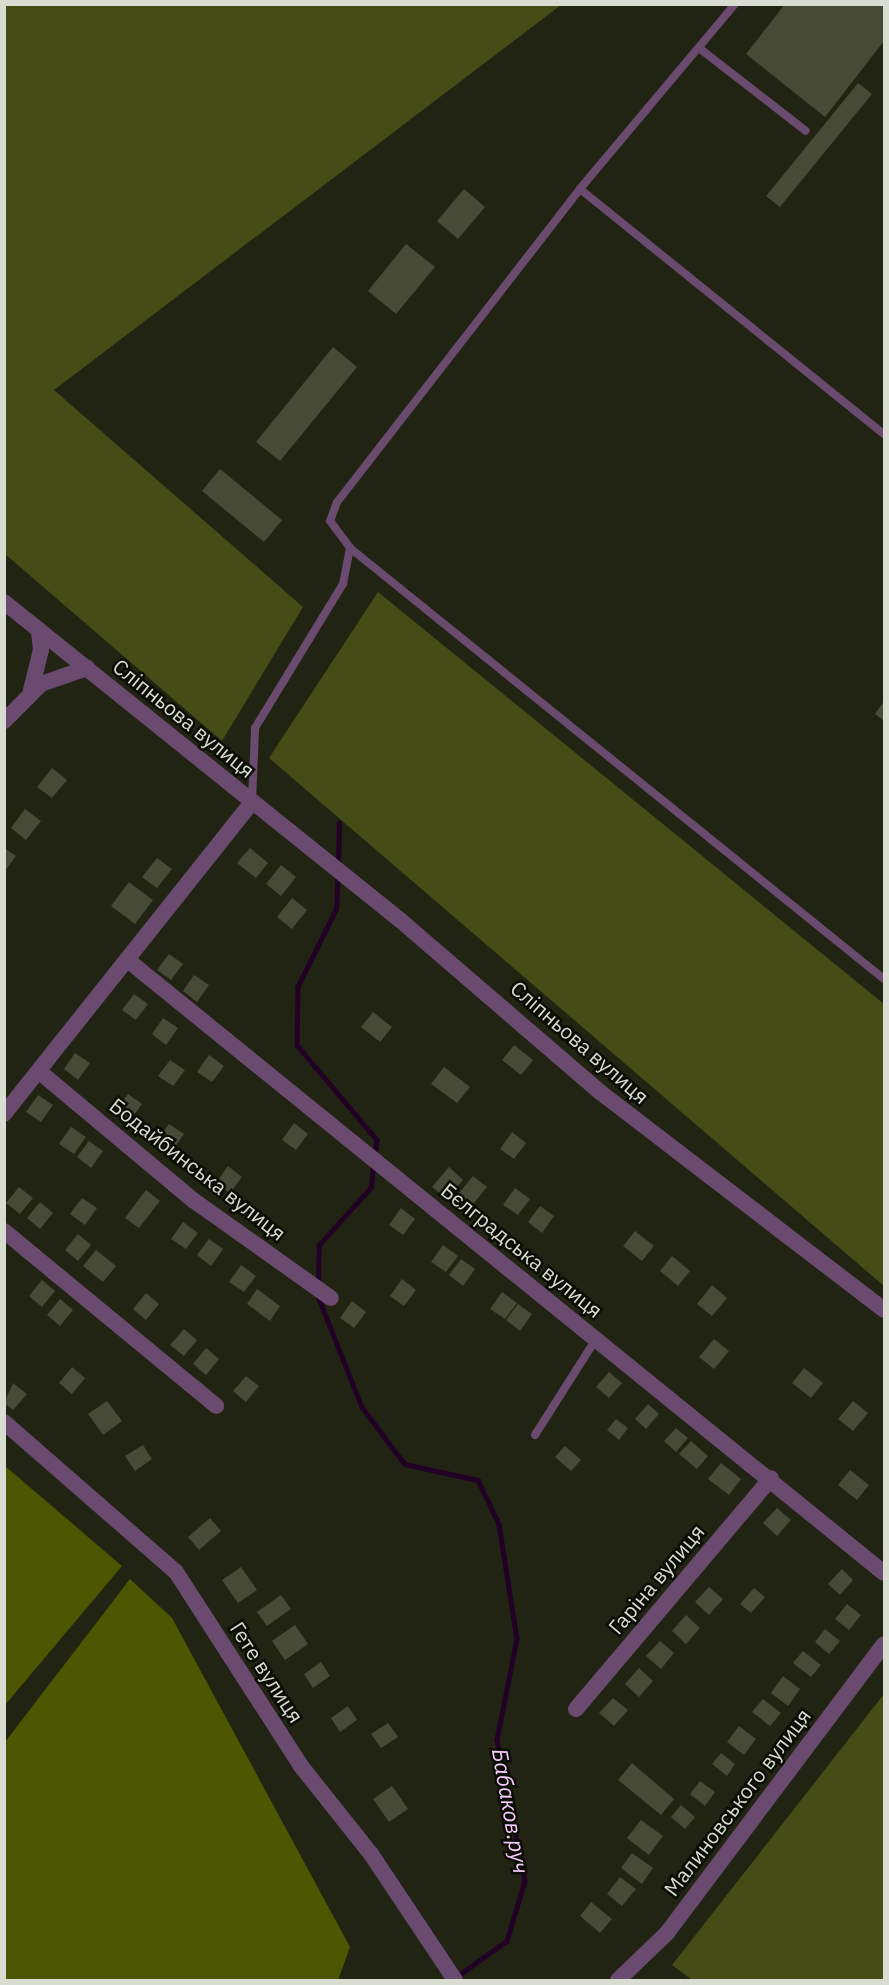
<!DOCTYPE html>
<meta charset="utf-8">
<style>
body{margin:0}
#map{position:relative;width:889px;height:1985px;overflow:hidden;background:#212412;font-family:"IBM Plex Sans",sans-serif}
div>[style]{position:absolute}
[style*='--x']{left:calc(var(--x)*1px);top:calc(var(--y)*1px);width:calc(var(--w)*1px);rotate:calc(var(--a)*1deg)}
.green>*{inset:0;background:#454c16}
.forest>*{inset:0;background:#4d5600}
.stream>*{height:4.5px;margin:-2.25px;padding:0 2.25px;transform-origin:2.25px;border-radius:2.25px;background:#210226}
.building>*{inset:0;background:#474a37}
.lane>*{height:8px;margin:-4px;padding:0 4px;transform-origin:4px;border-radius:4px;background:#6a4a6f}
.street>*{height:16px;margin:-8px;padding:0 8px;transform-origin:8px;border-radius:8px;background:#6a4a6f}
span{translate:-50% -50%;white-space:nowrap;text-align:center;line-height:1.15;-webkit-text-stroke:5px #0b0d06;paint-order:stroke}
.street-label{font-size:21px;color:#d9dcd0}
.water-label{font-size:22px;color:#f5ccfb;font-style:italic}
.frame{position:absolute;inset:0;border:6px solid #d9dcd0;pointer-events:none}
</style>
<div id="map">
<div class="green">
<i style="clip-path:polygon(5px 4px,561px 5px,54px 390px,303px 607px,222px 741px,5px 554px)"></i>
<i style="clip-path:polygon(378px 592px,884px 1004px,884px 1286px,269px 758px)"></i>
<i style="clip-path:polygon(884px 1694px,884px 1980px,692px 1980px,672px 1965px)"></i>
</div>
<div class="forest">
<i style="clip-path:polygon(5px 1466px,122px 1566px,5px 1705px)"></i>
<i style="clip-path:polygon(130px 1579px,172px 1618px,350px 1947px,338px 1980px,5px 1980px,5px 1742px)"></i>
</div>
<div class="stream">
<i style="--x:338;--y:866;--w:43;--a:-88.7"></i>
<i style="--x:338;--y:874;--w:34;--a:92"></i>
<i style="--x:337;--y:908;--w:88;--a:116.3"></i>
<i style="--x:298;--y:987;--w:58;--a:91"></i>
<i style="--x:297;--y:1045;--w:124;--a:49.9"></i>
<i style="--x:377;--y:1140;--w:15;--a:98"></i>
<i style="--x:318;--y:1284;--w:39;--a:-89"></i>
<i style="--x:319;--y:1245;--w:78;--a:-48.1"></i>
<i style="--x:371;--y:1187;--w:21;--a:-85"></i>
<i style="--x:318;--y:1296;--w:119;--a:68.4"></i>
<i style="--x:362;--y:1407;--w:71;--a:53"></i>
<i style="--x:405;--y:1464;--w:75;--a:12.4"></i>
<i style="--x:478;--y:1480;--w:49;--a:64.5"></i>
<i style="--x:499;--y:1524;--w:116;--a:81.1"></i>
<i style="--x:517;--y:1639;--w:103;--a:101.2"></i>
<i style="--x:497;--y:1740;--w:144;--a:78.8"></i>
<i style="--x:525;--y:1881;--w:63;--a:106.7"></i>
<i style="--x:507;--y:1941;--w:62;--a:144.2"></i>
</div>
<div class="building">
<i style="clip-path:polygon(785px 4px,884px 4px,884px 41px,825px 117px,746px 54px)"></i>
<i style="clip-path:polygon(858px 83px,872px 94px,780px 207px,766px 196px)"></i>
<i style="clip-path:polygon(464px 189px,485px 207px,458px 239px,437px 221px)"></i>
<i style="clip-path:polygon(406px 244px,435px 267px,396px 314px,368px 291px)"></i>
<i style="clip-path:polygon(333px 347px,357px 367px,280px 461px,256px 442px)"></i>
<i style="clip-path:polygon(220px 469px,282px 520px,264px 542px,202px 491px)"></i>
<i style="clip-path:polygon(884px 701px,884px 721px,875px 714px)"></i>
<i style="clip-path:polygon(52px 768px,67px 780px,52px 798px,37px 787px)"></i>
<i style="clip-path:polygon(25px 809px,41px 821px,26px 840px,11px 828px)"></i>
<i style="clip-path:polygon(4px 848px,16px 856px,4px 872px)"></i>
<i style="clip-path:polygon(250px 848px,268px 863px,256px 878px,237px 863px)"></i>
<i style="clip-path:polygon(157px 858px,172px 869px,157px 888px,142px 877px)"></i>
<i style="clip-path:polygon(281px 865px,296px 877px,281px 896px,266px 884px)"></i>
<i style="clip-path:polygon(129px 882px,153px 900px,135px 924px,111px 906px)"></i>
<i style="clip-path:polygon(292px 898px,307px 910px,292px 929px,277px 917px)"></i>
<i style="clip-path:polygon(169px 954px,183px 964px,171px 980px,157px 970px)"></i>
<i style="clip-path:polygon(194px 975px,209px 985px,197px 1002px,183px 991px)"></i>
<i style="clip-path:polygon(134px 994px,148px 1004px,136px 1020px,122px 1010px)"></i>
<i style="clip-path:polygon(373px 1012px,392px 1027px,380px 1042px,361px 1027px)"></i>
<i style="clip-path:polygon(163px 1018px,178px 1028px,166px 1045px,152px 1034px)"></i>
<i style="clip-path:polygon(514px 1045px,533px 1060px,521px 1075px,502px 1060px)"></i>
<i style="clip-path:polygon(75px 1053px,90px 1063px,78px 1080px,64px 1069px)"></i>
<i style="clip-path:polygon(209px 1055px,224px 1066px,212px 1082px,197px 1072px)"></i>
<i style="clip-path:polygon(170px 1060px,185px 1070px,173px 1086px,158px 1076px)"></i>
<i style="clip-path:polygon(444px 1067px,470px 1087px,457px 1103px,431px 1084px)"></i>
<i style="clip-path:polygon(128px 1094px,142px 1104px,130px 1120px,116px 1110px)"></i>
<i style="clip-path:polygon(38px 1095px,53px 1105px,41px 1122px,26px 1112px)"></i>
<i style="clip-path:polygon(294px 1123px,308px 1134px,296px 1150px,282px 1140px)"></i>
<i style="clip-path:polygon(169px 1124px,184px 1134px,172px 1151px,157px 1140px)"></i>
<i style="clip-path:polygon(71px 1127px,86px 1137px,74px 1154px,59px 1144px)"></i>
<i style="clip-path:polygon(512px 1132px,526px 1143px,514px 1159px,500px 1149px)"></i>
<i style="clip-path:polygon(89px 1141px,103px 1151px,91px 1168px,77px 1157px)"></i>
<i style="clip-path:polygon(228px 1166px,242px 1177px,230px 1193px,216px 1183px)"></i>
<i style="clip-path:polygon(449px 1167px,463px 1180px,447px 1199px,432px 1187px)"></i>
<i style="clip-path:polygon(473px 1176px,487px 1187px,464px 1215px,451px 1203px)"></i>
<i style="clip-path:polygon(19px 1187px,33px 1198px,20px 1214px,6px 1203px)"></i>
<i style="clip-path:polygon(515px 1188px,530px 1199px,518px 1215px,503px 1205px)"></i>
<i style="clip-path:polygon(146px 1190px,160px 1201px,139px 1228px,125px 1218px)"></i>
<i style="clip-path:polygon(82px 1198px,97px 1208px,85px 1225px,70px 1214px)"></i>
<i style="clip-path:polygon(40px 1202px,53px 1213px,40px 1229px,27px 1218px)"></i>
<i style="clip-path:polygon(540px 1206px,554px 1216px,542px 1233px,528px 1222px)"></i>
<i style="clip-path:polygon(401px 1208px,415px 1219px,403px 1235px,389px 1225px)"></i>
<i style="clip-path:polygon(183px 1222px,198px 1233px,186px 1249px,171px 1239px)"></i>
<i style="clip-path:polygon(635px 1231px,654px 1246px,642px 1261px,623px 1246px)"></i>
<i style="clip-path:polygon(78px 1234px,91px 1245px,78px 1261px,65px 1250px)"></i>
<i style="clip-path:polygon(209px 1239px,223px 1249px,211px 1266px,197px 1255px)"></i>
<i style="clip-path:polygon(443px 1245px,458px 1256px,446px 1272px,431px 1262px)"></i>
<i style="clip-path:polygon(96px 1250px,116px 1266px,103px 1282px,83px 1266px)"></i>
<i style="clip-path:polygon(672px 1256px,690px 1271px,678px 1286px,660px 1271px)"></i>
<i style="clip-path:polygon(461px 1259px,475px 1269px,463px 1286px,449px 1275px)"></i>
<i style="clip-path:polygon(241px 1265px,256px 1276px,244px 1292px,229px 1282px)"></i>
<i style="clip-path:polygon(402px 1279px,416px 1290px,404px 1306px,390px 1296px)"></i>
<i style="clip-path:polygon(42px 1280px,55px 1291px,42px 1307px,29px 1296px)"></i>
<i style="clip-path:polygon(712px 1285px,727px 1298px,712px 1316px,697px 1304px)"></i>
<i style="clip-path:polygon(257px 1289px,280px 1306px,270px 1321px,247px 1304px)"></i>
<i style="clip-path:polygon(502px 1292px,517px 1303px,505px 1319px,490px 1309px)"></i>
<i style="clip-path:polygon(146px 1293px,159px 1304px,146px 1320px,133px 1309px)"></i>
<i style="clip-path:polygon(60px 1299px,73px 1310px,60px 1326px,47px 1315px)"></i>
<i style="clip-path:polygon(352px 1301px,366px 1312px,354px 1328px,340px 1318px)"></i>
<i style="clip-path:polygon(518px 1304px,532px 1314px,520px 1331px,506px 1320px)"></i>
<i style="clip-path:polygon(184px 1329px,197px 1340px,184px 1356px,170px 1345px)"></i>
<i style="clip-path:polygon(714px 1339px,729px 1351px,714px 1369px,699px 1357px)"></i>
<i style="clip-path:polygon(206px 1348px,219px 1359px,206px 1375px,193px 1364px)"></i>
<i style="clip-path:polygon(72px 1367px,85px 1378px,72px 1394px,59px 1383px)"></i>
<i style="clip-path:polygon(804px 1368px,823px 1383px,811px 1398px,792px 1383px)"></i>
<i style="clip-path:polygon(609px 1372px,622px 1383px,609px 1398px,596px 1387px)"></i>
<i style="clip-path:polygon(246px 1376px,259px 1386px,246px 1402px,233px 1391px)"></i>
<i style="clip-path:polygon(13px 1383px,27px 1394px,13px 1410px,4px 1403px)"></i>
<i style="clip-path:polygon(107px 1401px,122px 1421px,103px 1435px,88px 1414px)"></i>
<i style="clip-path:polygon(853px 1401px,868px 1413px,853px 1431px,838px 1419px)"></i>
<i style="clip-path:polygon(648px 1404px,659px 1414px,646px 1429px,635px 1419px)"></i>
<i style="clip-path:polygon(616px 1419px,628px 1428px,619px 1440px,607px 1430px)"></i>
<i style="clip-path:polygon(676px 1428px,688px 1438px,676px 1452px,664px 1441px)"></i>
<i style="clip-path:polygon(691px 1441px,708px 1456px,697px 1469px,679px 1454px)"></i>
<i style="clip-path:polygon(143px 1445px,152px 1459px,135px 1471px,125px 1456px)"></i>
<i style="clip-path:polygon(565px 1446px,581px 1460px,571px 1471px,555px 1457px)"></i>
<i style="clip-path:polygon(721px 1463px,741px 1479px,729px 1495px,708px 1479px)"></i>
<i style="clip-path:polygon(850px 1470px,869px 1485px,857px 1500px,838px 1485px)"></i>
<i style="clip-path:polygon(777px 1508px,791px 1520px,777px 1536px,763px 1523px)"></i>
<i style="clip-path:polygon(210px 1518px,221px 1531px,199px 1550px,188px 1537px)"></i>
<i style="clip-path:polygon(241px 1567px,257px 1590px,238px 1603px,222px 1580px)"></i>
<i style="clip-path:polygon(842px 1569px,853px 1580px,840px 1595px,828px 1584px)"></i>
<i style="clip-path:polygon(709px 1587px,723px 1599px,709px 1615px,695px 1602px)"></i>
<i style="clip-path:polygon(754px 1588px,765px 1597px,751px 1613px,740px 1604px)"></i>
<i style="clip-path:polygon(281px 1595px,291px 1609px,267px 1626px,257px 1612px)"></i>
<i style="clip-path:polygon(847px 1604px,861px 1615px,849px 1630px,835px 1619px)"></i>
<i style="clip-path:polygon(686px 1615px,700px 1628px,686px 1644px,672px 1631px)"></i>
<i style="clip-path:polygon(295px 1625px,308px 1644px,285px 1660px,272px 1641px)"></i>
<i style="clip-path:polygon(825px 1629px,840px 1641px,829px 1654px,815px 1642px)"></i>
<i style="clip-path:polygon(660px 1641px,674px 1653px,661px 1669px,646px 1656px)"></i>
<i style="clip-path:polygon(803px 1651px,821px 1665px,811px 1677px,793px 1663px)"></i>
<i style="clip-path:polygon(321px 1662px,330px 1676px,313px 1688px,304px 1674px)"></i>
<i style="clip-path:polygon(639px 1668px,653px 1681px,639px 1697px,625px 1684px)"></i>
<i style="clip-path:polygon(783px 1676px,800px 1689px,788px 1706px,771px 1693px)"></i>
<i style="clip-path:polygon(613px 1698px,628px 1710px,614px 1726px,599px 1713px)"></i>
<i style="clip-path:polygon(763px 1699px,781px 1713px,770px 1726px,752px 1712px)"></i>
<i style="clip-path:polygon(348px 1706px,357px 1720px,340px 1732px,331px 1718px)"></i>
<i style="clip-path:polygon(388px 1723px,398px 1737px,381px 1748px,371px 1734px)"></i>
<i style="clip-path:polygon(739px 1726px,756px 1739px,744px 1755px,727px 1742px)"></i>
<i style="clip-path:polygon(721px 1753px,735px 1764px,727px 1776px,712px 1764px)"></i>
<i style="clip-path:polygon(632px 1763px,674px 1799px,661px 1815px,618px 1780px)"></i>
<i style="clip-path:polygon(700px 1781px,715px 1792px,705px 1806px,690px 1794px)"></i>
<i style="clip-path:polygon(392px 1786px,408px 1809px,389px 1822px,373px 1799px)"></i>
<i style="clip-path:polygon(681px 1805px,695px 1817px,685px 1829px,671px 1817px)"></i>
<i style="clip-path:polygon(641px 1820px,663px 1836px,649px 1855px,627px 1838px)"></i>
<i style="clip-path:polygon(632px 1853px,653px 1868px,642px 1884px,621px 1868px)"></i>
<i style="clip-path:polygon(620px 1877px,636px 1889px,622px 1906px,607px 1894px)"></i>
<i style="clip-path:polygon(591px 1902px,612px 1919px,600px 1933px,580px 1916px)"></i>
</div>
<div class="lane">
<i style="--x:735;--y:4;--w:241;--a:130"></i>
<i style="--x:580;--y:189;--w:396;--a:127.8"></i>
<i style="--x:337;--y:502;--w:20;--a:110"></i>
<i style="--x:330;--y:521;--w:34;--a:53"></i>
<i style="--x:350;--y:548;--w:686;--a:38.91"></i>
<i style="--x:699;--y:48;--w:135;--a:37.8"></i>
<i style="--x:580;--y:189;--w:390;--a:38.9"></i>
<i style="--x:252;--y:801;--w:73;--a:-87.6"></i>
<i style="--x:255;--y:728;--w:169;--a:-58.6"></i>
<i style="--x:343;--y:584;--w:37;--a:-79"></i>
<i style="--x:535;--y:1435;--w:114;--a:-57.6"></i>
</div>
<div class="street">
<i style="--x:4;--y:602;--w:508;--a:38.77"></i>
<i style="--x:400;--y:920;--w:264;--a:40.7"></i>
<i style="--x:600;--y:1092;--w:358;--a:37.5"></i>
<i style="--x:31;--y:690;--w:41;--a:-76"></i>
<i style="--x:41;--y:650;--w:20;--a:-96"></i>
<i style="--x:4;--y:721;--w:52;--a:-45"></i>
<i style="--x:41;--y:684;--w:49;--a:-19.2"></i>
<i style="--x:130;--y:962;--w:970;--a:39.02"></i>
<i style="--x:41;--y:1073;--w:198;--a:39.9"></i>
<i style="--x:193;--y:1200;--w:169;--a:35.4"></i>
<i style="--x:4;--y:1114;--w:399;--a:-51.5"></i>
<i style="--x:4;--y:1231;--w:275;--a:39.5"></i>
<i style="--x:4;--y:1422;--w:228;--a:41.1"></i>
<i style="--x:176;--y:1572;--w:231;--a:57.2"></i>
<i style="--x:301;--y:1766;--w:112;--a:51.5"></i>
<i style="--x:371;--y:1854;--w:151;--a:56.3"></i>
<i style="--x:576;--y:1709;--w:302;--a:-49.8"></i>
<i style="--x:618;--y:1980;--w:68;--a:-43.8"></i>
<i style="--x:667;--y:1933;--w:361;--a:-53.1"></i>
</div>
<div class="street-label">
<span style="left:184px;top:718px;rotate:39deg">Сліпньова вулиця</span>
<span style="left:580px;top:1042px;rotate:41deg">Сліпньова вулиця</span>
<span style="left:198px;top:1169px;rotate:38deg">Бодайбинська вулиця</span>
<span style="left:522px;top:1250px;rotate:39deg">Бєлградська вулиця</span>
<span style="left:656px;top:1579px;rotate:-50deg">Гаріна вулиця</span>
<span style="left:267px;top:1672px;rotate:57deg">Гете вулиця</span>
<span style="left:737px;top:1802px;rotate:-53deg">Малиновського вулиця</span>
</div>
<div class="water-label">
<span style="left:511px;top:1811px;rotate:80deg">Бабаков.руч</span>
</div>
<div class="frame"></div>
</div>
